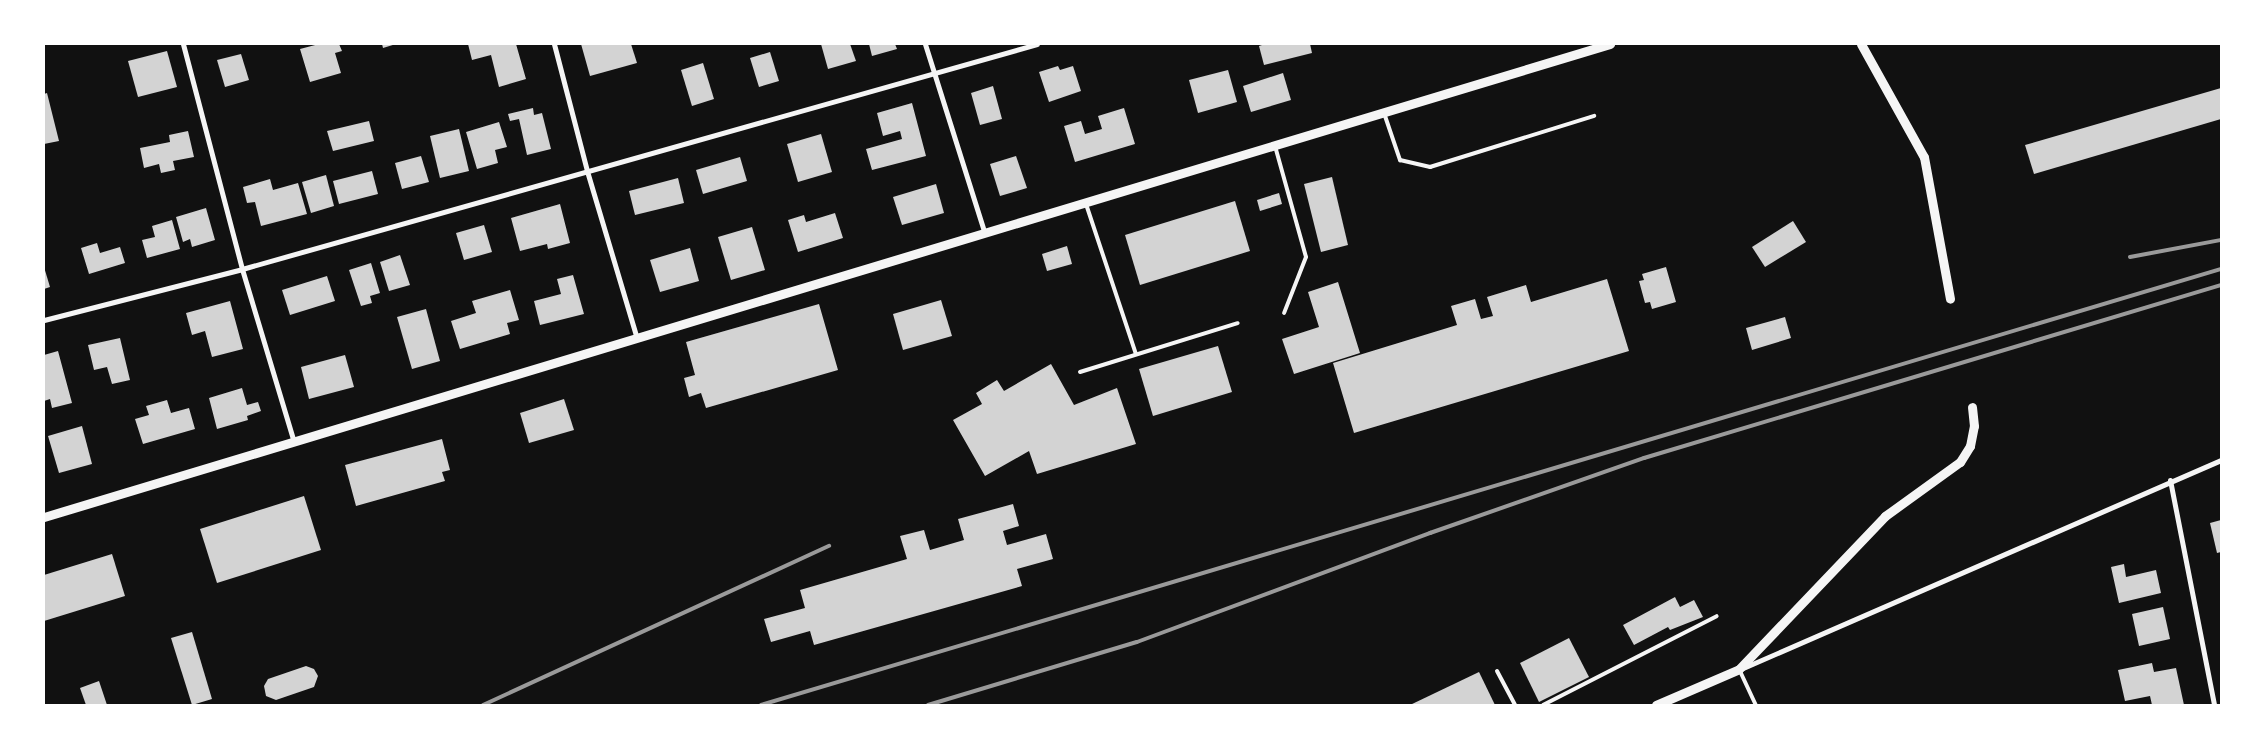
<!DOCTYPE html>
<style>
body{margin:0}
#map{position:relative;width:2265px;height:749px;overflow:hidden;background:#111;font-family:"Roboto Condensed",sans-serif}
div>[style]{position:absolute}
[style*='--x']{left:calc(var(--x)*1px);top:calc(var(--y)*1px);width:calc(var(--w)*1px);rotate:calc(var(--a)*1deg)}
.building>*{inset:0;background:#d3d3d3}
.service>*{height:4px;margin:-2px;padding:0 2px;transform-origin:2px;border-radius:2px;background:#f5f5f5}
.minor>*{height:5px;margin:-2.5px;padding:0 2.5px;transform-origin:2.5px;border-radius:2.5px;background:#f5f5f5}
.tertiary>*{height:9px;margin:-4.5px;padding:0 4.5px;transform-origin:4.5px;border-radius:4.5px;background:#f5f5f5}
.rail>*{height:4px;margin:-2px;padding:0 2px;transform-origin:2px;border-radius:2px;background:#9a9a9a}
span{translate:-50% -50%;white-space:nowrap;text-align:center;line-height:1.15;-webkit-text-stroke:5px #fff;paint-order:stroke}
.frame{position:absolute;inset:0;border:45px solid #fff;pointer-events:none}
</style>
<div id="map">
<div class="building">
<i style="clip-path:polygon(319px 44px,339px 44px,342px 51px,335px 53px,341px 73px,310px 82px,300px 49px)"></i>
<i style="clip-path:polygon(382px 44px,396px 44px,383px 48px)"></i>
<i style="clip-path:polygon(468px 44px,516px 44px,526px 79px,499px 87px,491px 55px,472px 60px)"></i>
<i style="clip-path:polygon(581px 44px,631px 44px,637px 63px,590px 76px)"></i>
<i style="clip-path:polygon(821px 44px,850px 44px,856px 61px,828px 69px)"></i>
<i style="clip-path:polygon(869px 44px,895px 44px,897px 49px,872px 56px)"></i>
<i style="clip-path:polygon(1265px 44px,1310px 44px,1312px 53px,1264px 65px,1259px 46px)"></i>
<i style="clip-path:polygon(167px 51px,177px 87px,138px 97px,128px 61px)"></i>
<i style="clip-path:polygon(770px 52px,779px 81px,759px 87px,750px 58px)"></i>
<i style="clip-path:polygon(241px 54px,249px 80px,225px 87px,217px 60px)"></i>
<i style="clip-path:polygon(703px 63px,714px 99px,692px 106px,681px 70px)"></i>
<i style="clip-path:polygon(1058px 66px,1060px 70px,1073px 66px,1081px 91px,1049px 102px,1039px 72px)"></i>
<i style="clip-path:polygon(1228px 70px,1237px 102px,1198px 113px,1189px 80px)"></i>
<i style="clip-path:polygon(1283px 73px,1291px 100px,1251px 112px,1243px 86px)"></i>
<i style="clip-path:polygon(993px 86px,1002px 119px,980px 125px,971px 93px)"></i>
<i style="clip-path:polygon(2221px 88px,2221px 119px,2034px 174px,2025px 145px)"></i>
<i style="clip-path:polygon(47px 93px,59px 141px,44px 144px,44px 94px)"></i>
<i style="clip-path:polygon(912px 103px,926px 156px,872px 170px,866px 149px,902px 139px,900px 131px,883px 136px,877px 113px)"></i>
<i style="clip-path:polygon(533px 108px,534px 115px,542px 113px,551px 149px,527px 155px,519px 119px,510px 121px,508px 114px)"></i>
<i style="clip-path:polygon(1124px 108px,1135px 144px,1075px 162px,1064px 126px,1081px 121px,1085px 134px,1102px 129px,1098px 116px)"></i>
<i style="clip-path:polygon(369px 121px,374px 141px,333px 151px,327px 131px)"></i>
<i style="clip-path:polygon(499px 122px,507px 147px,495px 150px,498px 163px,477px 169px,466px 132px)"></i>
<i style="clip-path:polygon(459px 129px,469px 171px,440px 178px,430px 136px)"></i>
<i style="clip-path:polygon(188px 131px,194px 157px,173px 161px,175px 170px,161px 173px,159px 164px,144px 168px,140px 148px,170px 142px,169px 135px)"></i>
<i style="clip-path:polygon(821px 134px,832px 172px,798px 182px,787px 144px)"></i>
<i style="clip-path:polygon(421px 156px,429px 182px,402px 189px,395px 163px)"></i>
<i style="clip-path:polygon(1016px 156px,1027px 188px,1000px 196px,990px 164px)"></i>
<i style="clip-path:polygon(740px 157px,747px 181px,703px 194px,696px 170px)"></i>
<i style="clip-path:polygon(372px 171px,378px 194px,339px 204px,333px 181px)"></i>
<i style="clip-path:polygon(326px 175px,334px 206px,311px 213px,302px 182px)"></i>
<i style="clip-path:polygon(1332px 177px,1348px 245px,1321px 252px,1304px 184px)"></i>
<i style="clip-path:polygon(678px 178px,684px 203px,635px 215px,629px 191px)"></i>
<i style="clip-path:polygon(270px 179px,273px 190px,298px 183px,307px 214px,261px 226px,255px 202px,247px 203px,243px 187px)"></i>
<i style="clip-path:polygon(936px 184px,944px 213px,902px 225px,893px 197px)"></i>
<i style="clip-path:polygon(1279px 193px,1282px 204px,1260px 211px,1257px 200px)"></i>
<i style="clip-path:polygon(1235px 201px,1250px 251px,1140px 285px,1125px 235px)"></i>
<i style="clip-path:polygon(560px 204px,570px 243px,548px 249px,547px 244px,520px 251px,511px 218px)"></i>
<i style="clip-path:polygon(206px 208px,215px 240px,192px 247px,190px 239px,183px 242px,176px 217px)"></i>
<i style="clip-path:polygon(835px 213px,843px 238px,798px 252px,788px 220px,804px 215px,806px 222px)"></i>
<i style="clip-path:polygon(172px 220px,180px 249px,147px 258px,142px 240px,155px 237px,152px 226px)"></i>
<i style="clip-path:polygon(1793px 221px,1806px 242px,1765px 267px,1752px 247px)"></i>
<i style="clip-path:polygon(484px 225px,492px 252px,464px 260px,456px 233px)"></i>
<i style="clip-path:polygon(752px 227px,765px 270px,731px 280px,718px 237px)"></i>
<i style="clip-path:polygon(97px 243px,100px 253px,120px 247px,125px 263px,89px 274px,81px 248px)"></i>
<i style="clip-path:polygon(1067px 246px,1072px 264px,1047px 271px,1042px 254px)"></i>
<i style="clip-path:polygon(690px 248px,699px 281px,660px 292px,650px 260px)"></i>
<i style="clip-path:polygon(400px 255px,410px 285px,389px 291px,380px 262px)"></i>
<i style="clip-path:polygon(371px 263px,380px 293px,370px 296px,372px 303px,361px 306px,349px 270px)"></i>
<i style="clip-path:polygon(44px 267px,50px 287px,44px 289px)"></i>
<i style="clip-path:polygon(1666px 267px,1676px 302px,1652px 309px,1650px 302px,1645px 303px,1639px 281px,1644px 280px,1642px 274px)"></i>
<i style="clip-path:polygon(573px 275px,584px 314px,540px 325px,534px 301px,561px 294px,557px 279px)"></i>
<i style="clip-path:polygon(327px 276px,335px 301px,290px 315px,282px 290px)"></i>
<i style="clip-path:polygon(1607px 279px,1629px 351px,1354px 433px,1333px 363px,1457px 325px,1451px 306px,1475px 299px,1481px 319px,1493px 316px,1487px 297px,1526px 285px,1531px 302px)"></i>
<i style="clip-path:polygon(1338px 282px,1360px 353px,1294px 374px,1282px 339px,1319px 327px,1308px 292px)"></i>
<i style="clip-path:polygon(510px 290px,519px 320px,507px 323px,510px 334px,460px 349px,451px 321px,476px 313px,472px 301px)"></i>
<i style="clip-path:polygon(941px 300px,952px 336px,903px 350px,893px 314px)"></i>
<i style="clip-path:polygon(230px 301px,243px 349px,212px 357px,205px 331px,192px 335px,186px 313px)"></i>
<i style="clip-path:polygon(819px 304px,838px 370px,706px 408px,701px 393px,689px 397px,684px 378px,695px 375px,686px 342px)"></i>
<i style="clip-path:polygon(426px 309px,440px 361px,412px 369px,397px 317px)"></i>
<i style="clip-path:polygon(1785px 317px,1791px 338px,1752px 350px,1746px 328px)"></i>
<i style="clip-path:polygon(120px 338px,130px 380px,112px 384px,107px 367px,94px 370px,88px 345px)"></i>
<i style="clip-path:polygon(1218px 346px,1232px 392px,1153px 416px,1139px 369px)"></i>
<i style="clip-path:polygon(58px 351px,72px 403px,52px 408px,50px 399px,44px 401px,44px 355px)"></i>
<i style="clip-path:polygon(345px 355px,354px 387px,309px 399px,301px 367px)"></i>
<i style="clip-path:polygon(1051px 364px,1074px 405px,1117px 388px,1136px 444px,1037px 474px,1029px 451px,985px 476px,953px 420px,982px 404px,976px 393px,997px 380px,1004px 391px)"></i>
<i style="clip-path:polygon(242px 388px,247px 405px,258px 402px,261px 411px,247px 416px,248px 420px,217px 429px,209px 398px)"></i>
<i style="clip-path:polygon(564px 399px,574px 430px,529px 443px,520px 413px)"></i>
<i style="clip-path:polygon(167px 400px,171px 413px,189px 408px,195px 429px,143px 444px,135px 419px,149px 415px,146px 406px)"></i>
<i style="clip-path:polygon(82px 426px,92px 464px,59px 473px,48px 436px)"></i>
<i style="clip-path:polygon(442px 439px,450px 470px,442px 472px,445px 481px,356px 506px,345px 465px)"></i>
<i style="clip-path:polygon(304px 496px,321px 550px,217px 583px,200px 529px)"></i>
<i style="clip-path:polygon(1013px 504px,1019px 526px,1003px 531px,1007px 545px,1046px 534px,1053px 559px,1017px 569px,1022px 586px,814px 645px,810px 631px,771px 642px,764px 619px,805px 608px,800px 590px,907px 559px,900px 536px,924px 530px,930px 550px,964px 540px,958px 519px)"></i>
<i style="clip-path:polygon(2221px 520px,2221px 552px,2217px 553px,2210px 523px)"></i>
<i style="clip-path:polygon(112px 554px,125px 596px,44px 621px,44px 575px)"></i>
<i style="clip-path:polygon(2124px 564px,2126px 577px,2156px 570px,2161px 593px,2119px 603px,2111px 567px)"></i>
<i style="clip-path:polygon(1675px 597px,1680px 607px,1694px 600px,1703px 617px,1670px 630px,1668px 627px,1634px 645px,1623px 625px)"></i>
<i style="clip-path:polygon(2163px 607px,2170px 639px,2139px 646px,2132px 614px)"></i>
<i style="clip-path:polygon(192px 632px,212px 699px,192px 705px,171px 638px)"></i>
<i style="clip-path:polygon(1569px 638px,1589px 677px,1539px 702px,1520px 663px)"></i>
<i style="clip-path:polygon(2152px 663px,2154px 672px,2176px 668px,2184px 705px,2152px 705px,2150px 696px,2125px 701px,2118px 670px)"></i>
<i style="clip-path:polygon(306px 666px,314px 669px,318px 676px,314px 687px,276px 700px,266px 696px,264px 686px,268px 679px)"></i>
<i style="clip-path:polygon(1479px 672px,1495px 705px,1410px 705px)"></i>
<i style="clip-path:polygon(99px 681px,107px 705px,86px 705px,80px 688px)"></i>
</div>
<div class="service">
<i style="--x:1384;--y:113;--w:50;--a:71.2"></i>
<i style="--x:1400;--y:160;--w:31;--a:13"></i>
<i style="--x:1430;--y:167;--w:172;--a:-17.3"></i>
<i style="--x:1275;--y:146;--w:115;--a:74.4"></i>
<i style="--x:1306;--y:257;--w:60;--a:111.4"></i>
<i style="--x:1086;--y:204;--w:158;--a:71.6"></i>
<i style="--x:1080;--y:372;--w:165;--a:-17.2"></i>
<i style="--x:1739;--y:669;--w:40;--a:65"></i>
<i style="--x:1497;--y:671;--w:38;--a:62"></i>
<i style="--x:1543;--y:705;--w:195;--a:-27.1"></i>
</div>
<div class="minor">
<i style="--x:183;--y:44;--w:233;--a:75.3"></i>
<i style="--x:242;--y:269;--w:177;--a:73.3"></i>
<i style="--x:554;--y:44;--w:131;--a:75.4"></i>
<i style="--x:587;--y:171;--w:175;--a:73.4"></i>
<i style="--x:925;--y:44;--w:199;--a:72.5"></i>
<i style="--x:44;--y:320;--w:204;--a:-14.4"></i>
<i style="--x:242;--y:269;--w:826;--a:-15.8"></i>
<i style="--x:2170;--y:480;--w:229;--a:78.9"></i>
<i style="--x:1743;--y:668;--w:521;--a:-23.52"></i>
</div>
<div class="tertiary">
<i style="--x:1861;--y:44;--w:129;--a:60.9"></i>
<i style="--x:1924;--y:157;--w:144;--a:79.6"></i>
<i style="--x:44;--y:517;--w:1636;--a:-16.81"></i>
<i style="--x:1656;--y:705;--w:90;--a:-23.4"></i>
<i style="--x:1739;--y:669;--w:211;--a:-46.3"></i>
<i style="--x:1885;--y:516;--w:92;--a:-35.8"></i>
<i style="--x:1960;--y:462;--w:19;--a:-58"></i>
<i style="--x:1970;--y:446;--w:20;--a:-79"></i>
<i style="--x:1974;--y:426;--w:19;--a:-96"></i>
</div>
<div class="rail">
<i style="--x:2130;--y:257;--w:93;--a:-10.6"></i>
<i style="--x:483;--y:705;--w:381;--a:-24.7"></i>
<i style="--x:761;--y:705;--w:1524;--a:-16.63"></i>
<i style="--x:928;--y:705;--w:218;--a:-16.8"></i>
<i style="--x:1137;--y:642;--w:313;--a:-20.4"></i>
<i style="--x:1430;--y:533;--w:227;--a:-19.3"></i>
<i style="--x:1644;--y:458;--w:602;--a:-16.69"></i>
</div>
<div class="frame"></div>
</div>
